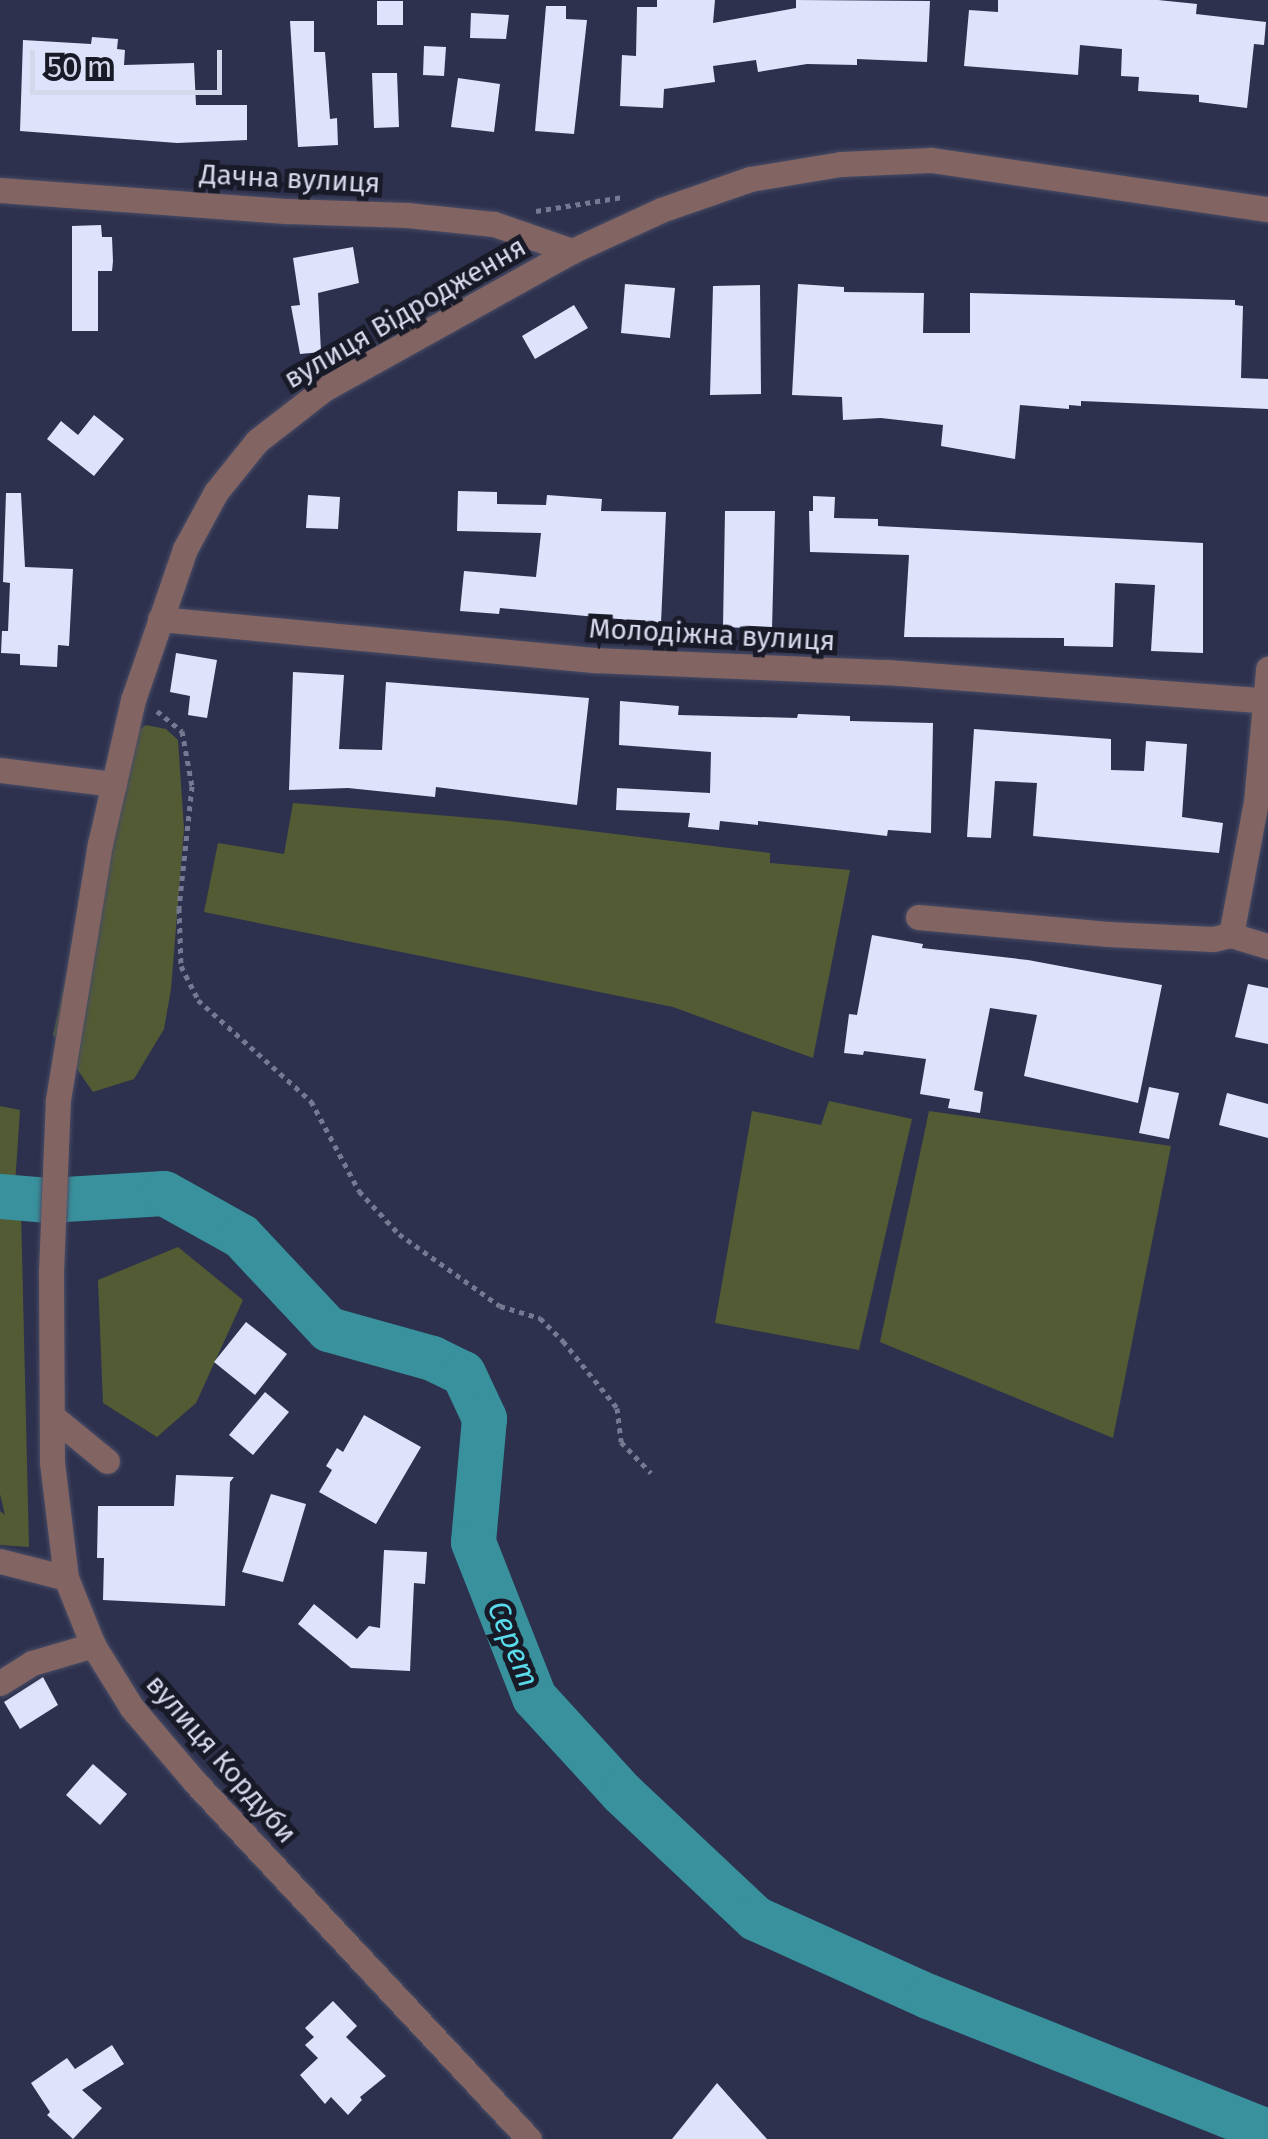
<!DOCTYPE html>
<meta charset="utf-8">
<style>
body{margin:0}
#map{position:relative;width:1268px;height:2139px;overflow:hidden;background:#2d314d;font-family:"Fira Sans",sans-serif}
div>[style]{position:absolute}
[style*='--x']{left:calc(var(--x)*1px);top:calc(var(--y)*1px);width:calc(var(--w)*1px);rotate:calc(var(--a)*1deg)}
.green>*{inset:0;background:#535b35}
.river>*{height:45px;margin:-22.5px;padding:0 22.5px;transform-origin:22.5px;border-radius:22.5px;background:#38919c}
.building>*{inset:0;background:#dee3fb}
.path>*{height:5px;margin-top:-2.5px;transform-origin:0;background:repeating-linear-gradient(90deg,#757991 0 5px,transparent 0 10px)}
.roads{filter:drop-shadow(0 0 2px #484c66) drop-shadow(0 0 2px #484c66)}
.minor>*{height:25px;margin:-12.5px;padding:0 12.5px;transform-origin:12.5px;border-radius:12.5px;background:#826463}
span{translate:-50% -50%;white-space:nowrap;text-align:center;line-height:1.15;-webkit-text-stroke:10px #181a27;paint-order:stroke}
.street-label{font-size:28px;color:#d4d8ea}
.water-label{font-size:30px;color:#59dbeb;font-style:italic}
.scale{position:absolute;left:30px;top:50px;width:192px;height:45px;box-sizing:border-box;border:5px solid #d4d8ea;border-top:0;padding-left:12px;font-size:30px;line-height:35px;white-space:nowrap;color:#d4d8ea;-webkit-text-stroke:8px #181a27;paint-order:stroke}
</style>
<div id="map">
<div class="green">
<i style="clip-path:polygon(146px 725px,166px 729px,178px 740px,184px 829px,171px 989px,164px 1029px,134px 1079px,93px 1092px,53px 1035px,116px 746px)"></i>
<i style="clip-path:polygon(293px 803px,509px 821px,770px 853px,770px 863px,850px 870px,813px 1058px,673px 1007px,204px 912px,218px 843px,284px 854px)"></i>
<i style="clip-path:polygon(829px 1101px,912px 1119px,859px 1350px,715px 1323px,752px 1111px,821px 1125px)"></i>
<i style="clip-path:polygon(0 1106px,20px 1110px,15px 1185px,0 1186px)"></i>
<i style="clip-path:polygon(929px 1111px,1171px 1146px,1113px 1438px,880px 1342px)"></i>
<i style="clip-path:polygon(0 1207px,21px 1211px,29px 1547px,0 1545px,0 1511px,5px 1515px,0 1494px)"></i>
<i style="clip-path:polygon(178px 1247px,243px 1300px,196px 1403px,157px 1437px,103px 1403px,98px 1280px)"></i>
</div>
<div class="river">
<i style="--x:0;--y:1196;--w:48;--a:4.8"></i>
<i style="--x:48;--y:1200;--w:116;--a:-3.5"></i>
<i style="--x:164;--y:1193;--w:88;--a:29.2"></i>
<i style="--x:241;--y:1236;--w:127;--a:46.9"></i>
<i style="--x:328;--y:1329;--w:108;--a:15.6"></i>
<i style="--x:432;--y:1358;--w:34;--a:26"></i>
<i style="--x:463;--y:1373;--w:50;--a:65"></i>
<i style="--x:484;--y:1418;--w:124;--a:95.1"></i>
<i style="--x:473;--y:1542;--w:167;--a:68.5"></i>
<i style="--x:534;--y:1697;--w:130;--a:47.5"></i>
<i style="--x:622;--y:1793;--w:183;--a:43.2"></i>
<i style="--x:755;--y:1918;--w:190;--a:24.3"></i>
<i style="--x:928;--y:1996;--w:366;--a:21.7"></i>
</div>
<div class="building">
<i style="clip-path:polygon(657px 0,715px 0,713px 23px,796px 8px,796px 0,930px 1px,927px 62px,857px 59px,857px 65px,807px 64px,758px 72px,756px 60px,713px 66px,715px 82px,664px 89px,663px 108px,620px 106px,622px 55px,636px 56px,637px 7px,657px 7px)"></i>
<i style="clip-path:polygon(998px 0,1158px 0,1197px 4px,1196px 14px,1266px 22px,1264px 45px,1254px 44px,1247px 108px,1199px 102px,1199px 95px,1138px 91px,1139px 77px,1121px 76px,1122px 49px,1080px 45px,1078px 75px,964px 66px,969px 10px,998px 12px)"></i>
<i style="clip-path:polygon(377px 1px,403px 1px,403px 25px,377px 25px)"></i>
<i style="clip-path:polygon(546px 6px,566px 6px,566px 19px,587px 20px,574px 134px,535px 131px)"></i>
<i style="clip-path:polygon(471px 13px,509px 15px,506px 39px,470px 38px)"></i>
<i style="clip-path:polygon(290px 21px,314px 21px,314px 52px,325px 52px,330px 119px,337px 118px,338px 145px,298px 147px)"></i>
<i style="clip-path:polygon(92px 37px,118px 39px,117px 49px,125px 50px,124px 65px,194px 63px,196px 105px,247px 105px,247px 140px,177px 143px,20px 131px,23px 40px,91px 44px)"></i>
<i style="clip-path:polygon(424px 46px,446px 47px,444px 76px,423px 75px)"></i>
<i style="clip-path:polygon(372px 73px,397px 73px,399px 127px,374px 128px)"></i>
<i style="clip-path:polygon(458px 78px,500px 84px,494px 132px,451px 127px)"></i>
<i style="clip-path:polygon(101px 225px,102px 237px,112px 237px,113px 261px,112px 271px,98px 271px,98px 331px,72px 331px,72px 226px)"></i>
<i style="clip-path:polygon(353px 247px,359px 283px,318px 293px,321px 352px,300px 354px,291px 306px,300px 305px,293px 258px)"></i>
<i style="clip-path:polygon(625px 284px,675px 288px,670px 338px,621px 333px)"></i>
<i style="clip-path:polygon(798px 284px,844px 287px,844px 292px,924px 293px,923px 333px,970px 333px,970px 293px,1235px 300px,1235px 305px,1243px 306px,1241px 378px,1268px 379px,1268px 409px,1081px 401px,1081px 406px,1069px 405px,1069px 409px,1020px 405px,1015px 459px,941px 446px,943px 425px,881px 418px,843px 420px,842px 397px,792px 395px)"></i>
<i style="clip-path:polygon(760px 285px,761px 394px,710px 395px,713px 286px)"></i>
<i style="clip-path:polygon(574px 305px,588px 328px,535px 359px,522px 336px)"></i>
<i style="clip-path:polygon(94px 415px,124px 439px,94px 476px,47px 439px,61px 421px,78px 435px)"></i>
<i style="clip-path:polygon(458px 491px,497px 492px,497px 504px,546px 505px,547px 495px,602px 499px,601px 511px,666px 512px,661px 623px,500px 608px,499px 614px,460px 611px,464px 571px,536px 577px,541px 533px,457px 531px)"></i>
<i style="clip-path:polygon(6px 493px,21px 493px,25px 567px,73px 569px,69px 646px,58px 645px,57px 667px,20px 665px,20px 654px,1px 653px,2px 631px,8px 631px,10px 583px,3px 582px)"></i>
<i style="clip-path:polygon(308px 495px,340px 497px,338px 529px,306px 528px)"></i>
<i style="clip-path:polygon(813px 496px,835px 497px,834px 518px,878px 519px,878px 526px,1203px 543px,1203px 653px,1151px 651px,1155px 585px,1115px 583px,1113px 647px,1064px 646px,1064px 638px,904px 637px,909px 555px,810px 552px,809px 511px,813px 511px)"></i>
<i style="clip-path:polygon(725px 511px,775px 511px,772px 629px,723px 627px)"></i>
<i style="clip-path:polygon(176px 653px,217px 660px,207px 718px,188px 715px,190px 696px,170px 692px)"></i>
<i style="clip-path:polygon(293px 672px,344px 675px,339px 749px,382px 750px,386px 682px,589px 698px,577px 805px,436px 787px,435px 797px,348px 788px,289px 790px)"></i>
<i style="clip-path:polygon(620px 701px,679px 706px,678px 715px,797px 718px,798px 714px,850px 716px,850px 721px,933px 723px,931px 833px,888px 830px,887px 836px,758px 821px,758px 825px,720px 821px,719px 830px,688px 827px,690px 813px,616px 810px,617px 788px,710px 793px,711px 752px,619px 745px)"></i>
<i style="clip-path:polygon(974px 729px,1111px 739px,1111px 770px,1144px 771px,1146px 741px,1187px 744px,1182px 817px,1223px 823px,1219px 853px,1033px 836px,1037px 783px,995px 781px,991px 838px,967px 837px)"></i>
<i style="clip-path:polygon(872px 935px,923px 944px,922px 948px,1028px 960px,1162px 985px,1138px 1103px,1024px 1076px,1037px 1015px,990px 1008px,974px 1090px,983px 1092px,980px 1113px,948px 1108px,950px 1099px,920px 1094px,926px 1059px,864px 1051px,863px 1055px,844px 1053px,849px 1014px,857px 1015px)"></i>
<i style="clip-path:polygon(1248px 984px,1268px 988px,1268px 1044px,1235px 1037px)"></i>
<i style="clip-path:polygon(1149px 1087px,1179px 1093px,1169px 1139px,1139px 1133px)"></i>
<i style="clip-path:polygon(1227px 1093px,1268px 1104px,1268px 1138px,1219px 1125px)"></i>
<i style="clip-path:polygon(246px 1322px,287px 1354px,255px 1395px,214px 1362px)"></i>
<i style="clip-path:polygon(265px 1392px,289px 1412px,253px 1455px,229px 1435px)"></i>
<i style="clip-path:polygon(364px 1415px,421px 1447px,376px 1524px,319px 1492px,332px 1470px,326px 1466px,337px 1448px,343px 1452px)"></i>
<i style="clip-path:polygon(176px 1475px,234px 1477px,230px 1482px,225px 1606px,103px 1600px,104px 1558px,97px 1558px,98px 1506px,174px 1506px)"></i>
<i style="clip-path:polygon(271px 1494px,306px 1504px,283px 1582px,242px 1572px)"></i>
<i style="clip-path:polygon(384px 1550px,427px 1552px,425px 1584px,414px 1583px,410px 1671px,351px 1668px,298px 1624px,314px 1604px,357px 1639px,369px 1626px,380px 1628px)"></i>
<i style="clip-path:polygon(43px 1677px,58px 1705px,20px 1729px,4px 1702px)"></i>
<i style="clip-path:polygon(93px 1764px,127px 1794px,100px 1825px,66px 1795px)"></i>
<i style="clip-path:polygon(333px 2001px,357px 2026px,346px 2037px,386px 2076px,360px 2097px,362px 2100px,348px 2115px,331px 2097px,325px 2104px,300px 2075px,318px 2058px,305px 2045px,314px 2037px,305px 2028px)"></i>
<i style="clip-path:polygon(112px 2045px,124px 2064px,82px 2090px,102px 2108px,73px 2139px,47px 2115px,50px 2112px,31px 2083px,67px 2058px,75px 2069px)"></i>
<i style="clip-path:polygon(717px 2083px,767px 2139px,672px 2139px)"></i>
</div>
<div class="path">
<i style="--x:536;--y:211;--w:88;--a:-9.1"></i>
<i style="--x:157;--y:711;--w:32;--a:39"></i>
<i style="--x:182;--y:731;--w:56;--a:79.7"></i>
<i style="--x:192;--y:786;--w:123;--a:96.1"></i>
<i style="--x:179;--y:908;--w:58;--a:88"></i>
<i style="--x:181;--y:966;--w:38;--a:63"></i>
<i style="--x:198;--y:1000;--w:152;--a:41.8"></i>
<i style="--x:311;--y:1101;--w:102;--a:61.9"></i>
<i style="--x:359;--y:1191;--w:59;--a:47.1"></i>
<i style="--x:399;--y:1234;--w:124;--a:35.5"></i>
<i style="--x:500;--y:1306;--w:42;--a:16.7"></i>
<i style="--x:540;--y:1318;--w:33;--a:45"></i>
<i style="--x:563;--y:1341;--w:86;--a:51.1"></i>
<i style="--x:617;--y:1408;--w:34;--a:83"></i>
<i style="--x:621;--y:1442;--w:43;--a:45.9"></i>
</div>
<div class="roads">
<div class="minor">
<i style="--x:0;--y:190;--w:289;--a:4.2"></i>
<i style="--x:288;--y:211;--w:119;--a:1.9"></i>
<i style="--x:407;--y:215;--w:87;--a:5.9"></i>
<i style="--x:494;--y:224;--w:83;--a:19.1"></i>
<i style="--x:160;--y:619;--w:436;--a:5.4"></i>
<i style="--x:594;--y:660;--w:292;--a:2.4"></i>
<i style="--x:886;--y:672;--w:377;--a:4.3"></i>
<i style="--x:0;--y:770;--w:115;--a:7"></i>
<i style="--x:918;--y:917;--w:191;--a:5.1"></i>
<i style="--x:1108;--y:934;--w:105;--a:2.7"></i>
<i style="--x:1213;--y:939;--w:18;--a:-13"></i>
<i style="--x:1231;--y:935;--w:135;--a:-79.4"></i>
<i style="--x:1256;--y:802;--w:134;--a:-84.8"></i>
<i style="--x:1231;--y:935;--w:39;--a:17"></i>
<i style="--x:52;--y:1416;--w:71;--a:39.3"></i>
<i style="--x:0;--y:1561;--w:68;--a:14.4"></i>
<i style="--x:0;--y:1683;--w:38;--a:-32"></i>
<i style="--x:32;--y:1663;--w:64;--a:-16.4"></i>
<i style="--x:529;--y:2139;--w:489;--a:-133.1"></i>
<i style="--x:195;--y:1782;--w:97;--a:-130.4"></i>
<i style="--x:132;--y:1708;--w:74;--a:-121.8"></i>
<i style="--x:93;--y:1645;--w:72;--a:-111.9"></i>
<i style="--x:66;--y:1578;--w:117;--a:-96.9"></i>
<i style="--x:52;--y:1462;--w:190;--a:-90.3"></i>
<i style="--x:51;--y:1272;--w:172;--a:-87.7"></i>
<i style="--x:58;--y:1100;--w:259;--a:-80.7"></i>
<i style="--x:100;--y:844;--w:148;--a:-77.1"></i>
<i style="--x:133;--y:700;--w:160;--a:-71"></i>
<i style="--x:185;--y:549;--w:65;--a:-61.5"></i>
<i style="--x:216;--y:492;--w:65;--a:-51.2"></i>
<i style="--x:257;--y:441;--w:85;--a:-37.8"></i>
<i style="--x:324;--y:389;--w:284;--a:-29.1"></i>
<i style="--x:572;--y:251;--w:98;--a:-24.7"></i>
<i style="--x:661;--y:210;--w:94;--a:-19.2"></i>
<i style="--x:750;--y:179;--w:92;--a:-9.4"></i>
<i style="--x:841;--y:164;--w:90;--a:-2.5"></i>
<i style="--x:931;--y:160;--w:341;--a:8.3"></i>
</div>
</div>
<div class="street-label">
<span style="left:290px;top:179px;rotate:3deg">Дачна вулиця</span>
<span style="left:405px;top:313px;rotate:-30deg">вулиця Відродження</span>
<span style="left:712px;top:635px;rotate:3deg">Молодіжна вулиця</span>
<span style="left:221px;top:1759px;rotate:49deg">вулиця Кордуби</span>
</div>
<div class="water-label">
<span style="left:513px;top:1644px;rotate:68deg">Серет</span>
</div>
<div class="scale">50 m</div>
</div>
